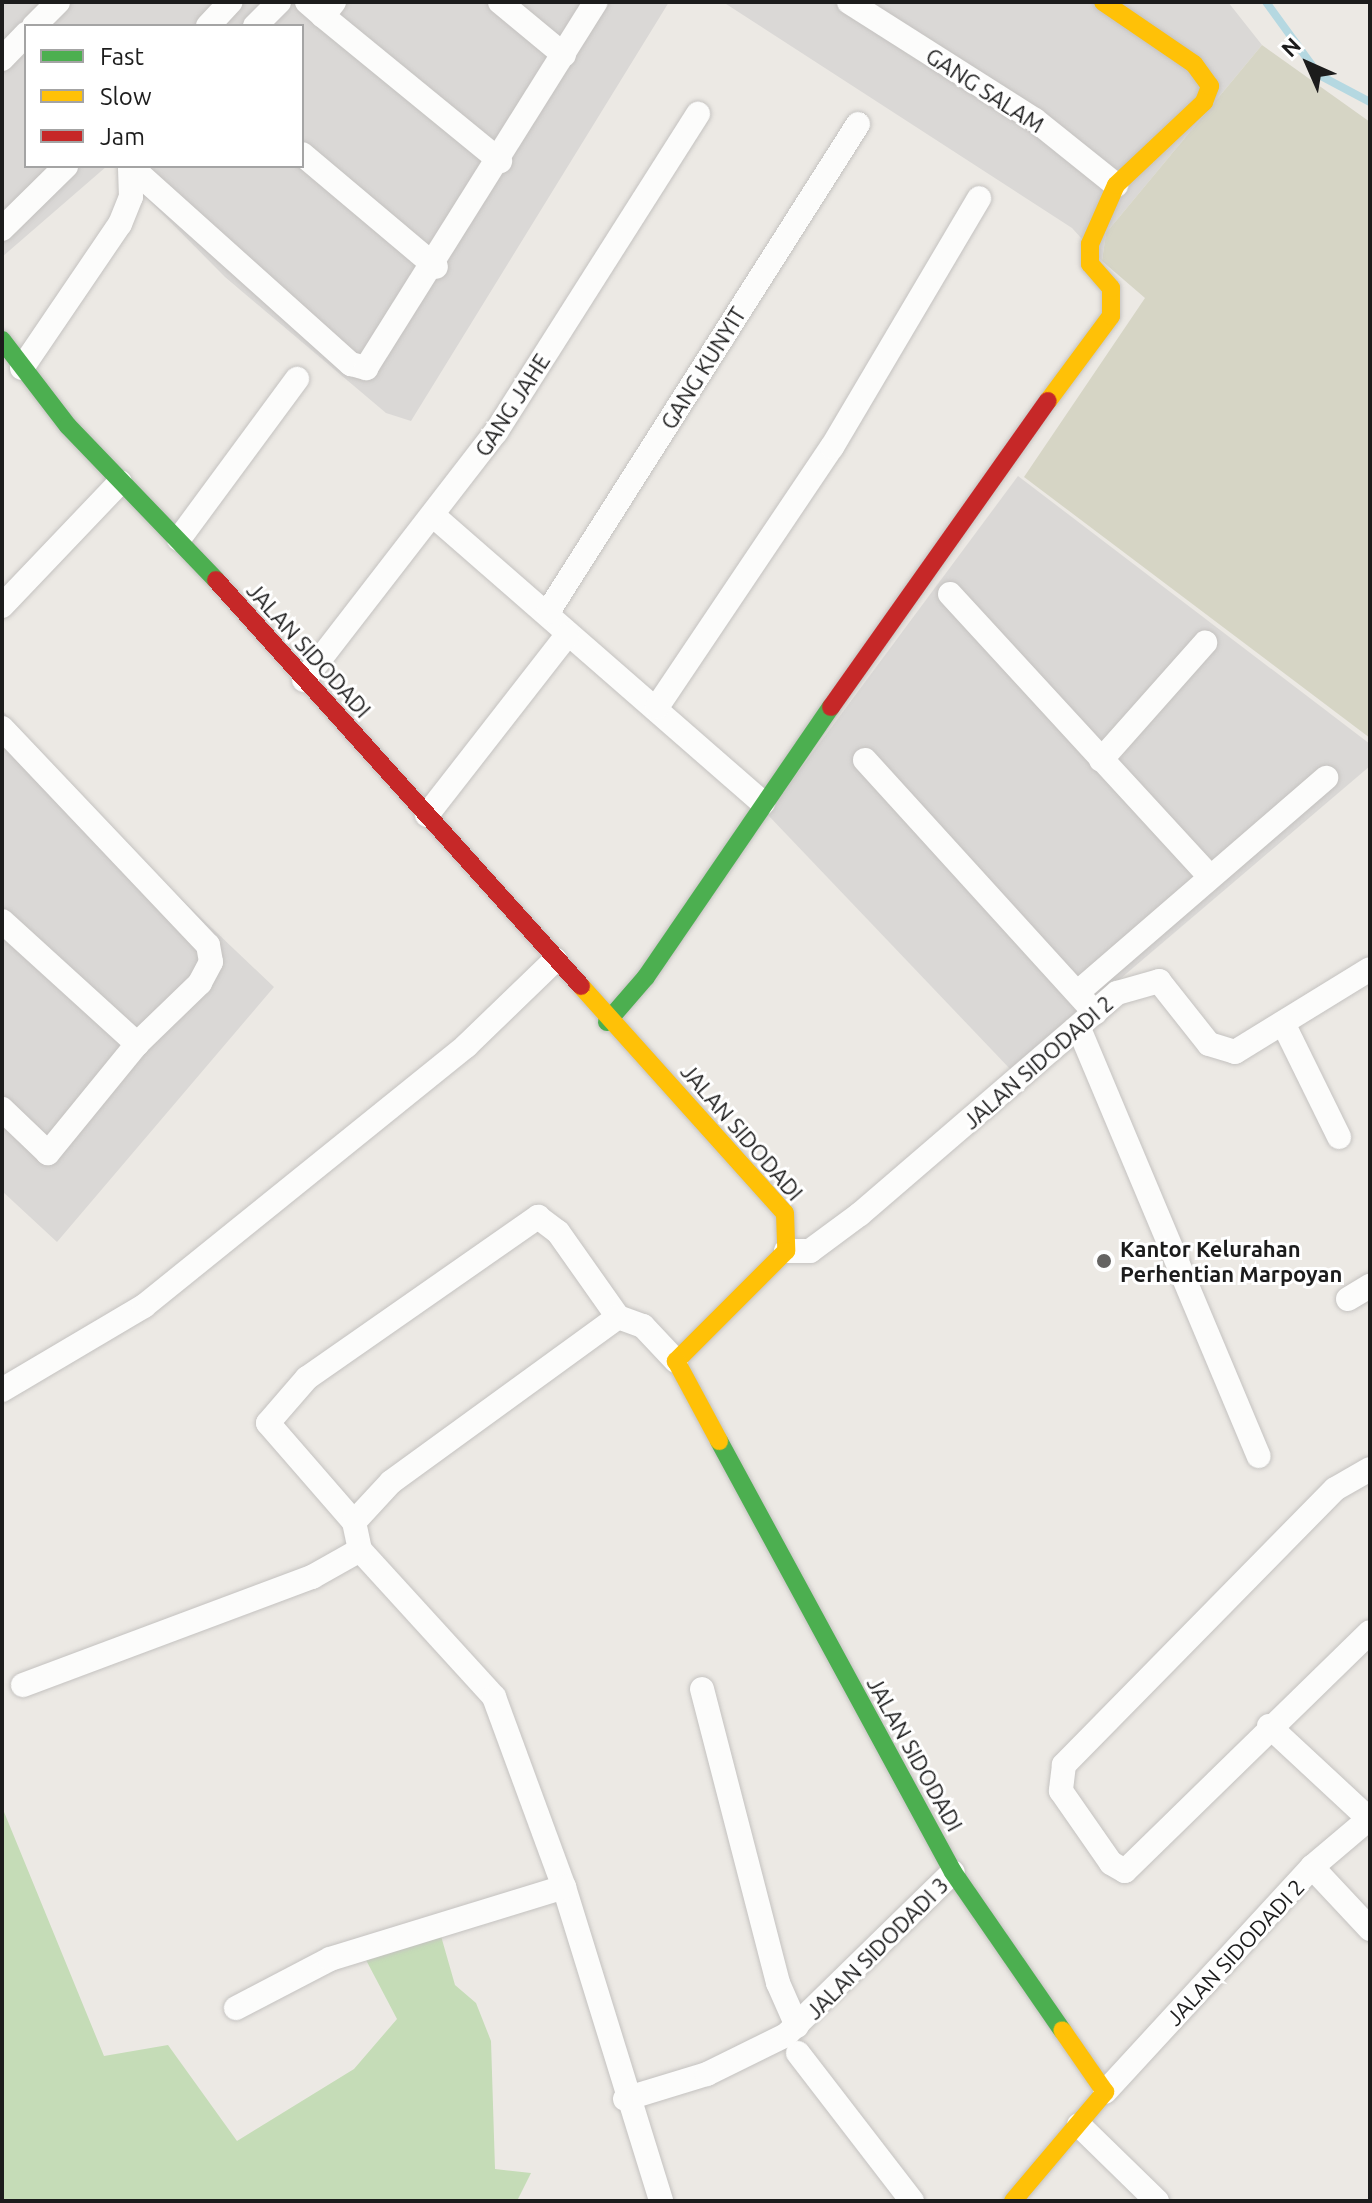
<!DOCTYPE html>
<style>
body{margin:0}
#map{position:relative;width:1372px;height:2203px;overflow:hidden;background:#ece9e4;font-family:Ubuntu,sans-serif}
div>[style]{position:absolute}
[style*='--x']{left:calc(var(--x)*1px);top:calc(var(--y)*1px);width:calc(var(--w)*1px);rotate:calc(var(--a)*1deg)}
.residential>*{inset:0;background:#dad8d6}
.construction>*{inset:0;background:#d6d5c5}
.forest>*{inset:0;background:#c5dcb7}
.stream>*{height:8px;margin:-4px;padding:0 4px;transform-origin:4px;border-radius:4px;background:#b5d8e1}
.roads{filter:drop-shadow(0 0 2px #c4c2c0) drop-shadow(0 0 2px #c4c2c0)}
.street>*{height:24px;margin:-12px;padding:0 12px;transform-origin:12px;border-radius:12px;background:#fcfcfb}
.fast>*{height:18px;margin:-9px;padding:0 9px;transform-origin:9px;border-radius:9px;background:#4caf50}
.slow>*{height:18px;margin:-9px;padding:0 9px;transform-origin:9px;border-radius:9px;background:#ffc107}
.jam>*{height:18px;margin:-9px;padding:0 9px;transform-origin:9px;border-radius:9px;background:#c62828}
.dots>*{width:22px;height:22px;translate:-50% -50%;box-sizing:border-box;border:4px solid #fff;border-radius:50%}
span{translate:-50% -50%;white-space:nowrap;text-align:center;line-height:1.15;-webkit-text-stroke:6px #fff;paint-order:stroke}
.street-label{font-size:22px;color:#1c1c1c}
.poi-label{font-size:22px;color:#1c1c1c;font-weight:700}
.left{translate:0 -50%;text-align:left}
.frame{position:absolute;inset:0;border:4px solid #1c1c1c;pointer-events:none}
.legend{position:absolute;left:24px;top:24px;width:280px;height:144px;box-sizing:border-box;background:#fff;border:2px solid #a4a4a4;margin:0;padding:10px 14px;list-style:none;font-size:24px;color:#1c1c1c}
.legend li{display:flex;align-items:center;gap:16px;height:40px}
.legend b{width:40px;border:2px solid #a4a4a4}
.north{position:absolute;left:1268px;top:24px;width:80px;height:80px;-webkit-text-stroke:6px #fff;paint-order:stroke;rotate:315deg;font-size:22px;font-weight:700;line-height:32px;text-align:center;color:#1c1c1c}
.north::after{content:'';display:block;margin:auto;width:28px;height:36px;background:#1c1c1c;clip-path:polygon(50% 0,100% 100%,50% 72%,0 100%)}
</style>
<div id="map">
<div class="residential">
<i style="clip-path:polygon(2px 2px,669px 2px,411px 421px,386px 413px,225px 277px,115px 166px,302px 166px,302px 26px,26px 26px,26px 166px,107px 166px,2px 257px)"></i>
<i style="clip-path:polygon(723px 2px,1228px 2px,1262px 45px,1106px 233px,1102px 261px,1072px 228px)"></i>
<i style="clip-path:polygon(1018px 476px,1370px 744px,1370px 766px,1012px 1071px,767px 814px)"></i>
<i style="clip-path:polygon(2px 710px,134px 854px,274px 987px,57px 1242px,2px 1191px)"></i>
</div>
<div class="construction">
<i style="clip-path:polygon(1262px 45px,1370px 122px,1370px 738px,1024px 477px,1145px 298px,1102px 261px,1106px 233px)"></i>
</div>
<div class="forest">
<i style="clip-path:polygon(2px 1807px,104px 2056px,168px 2045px,237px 2141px,354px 2069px,397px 2019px,365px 1958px,441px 1936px,455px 1985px,476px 2003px,491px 2041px,495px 2169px,531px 2173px,517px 2201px,2px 2201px)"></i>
</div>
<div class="stream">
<i style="--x:1266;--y:2;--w:90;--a:54"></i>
<i style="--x:1319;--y:75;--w:58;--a:27.9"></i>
</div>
<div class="roads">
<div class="street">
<i style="--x:307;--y:2;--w:21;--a:41"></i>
<i style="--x:323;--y:16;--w:18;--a:-52"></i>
<i style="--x:500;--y:2;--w:83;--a:39.6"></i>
<i style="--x:849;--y:2;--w:220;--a:32.4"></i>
<i style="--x:1035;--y:120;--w:104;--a:38.7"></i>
<i style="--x:323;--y:16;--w:229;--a:39.3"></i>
<i style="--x:34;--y:26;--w:34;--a:-45"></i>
<i style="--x:208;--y:26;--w:33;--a:-47"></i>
<i style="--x:255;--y:26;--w:34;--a:-45"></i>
<i style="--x:2;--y:59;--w:35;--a:-46"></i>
<i style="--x:302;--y:154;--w:175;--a:40.1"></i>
<i style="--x:130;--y:166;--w:297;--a:41.9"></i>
<i style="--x:351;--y:364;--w:16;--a:15"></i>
<i style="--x:366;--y:368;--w:432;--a:-57.9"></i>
<i style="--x:2;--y:229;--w:90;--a:-44.5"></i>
<i style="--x:22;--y:368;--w:174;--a:-55.8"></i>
<i style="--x:120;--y:224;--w:29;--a:-68"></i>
<i style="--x:131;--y:197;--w:31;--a:-92"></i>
<i style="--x:435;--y:517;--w:435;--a:41.1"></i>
<i style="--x:179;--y:539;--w:199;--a:-53.6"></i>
<i style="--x:950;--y:594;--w:383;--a:47.4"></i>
<i style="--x:2;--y:606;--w:171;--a:-46.4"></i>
<i style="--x:548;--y:612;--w:578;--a:-57.57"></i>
<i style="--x:304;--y:680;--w:314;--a:-52.3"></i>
<i style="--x:496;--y:432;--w:377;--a:-57.6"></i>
<i style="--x:657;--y:707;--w:313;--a:-56.1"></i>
<i style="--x:832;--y:447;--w:289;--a:-59.4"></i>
<i style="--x:2;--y:728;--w:299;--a:46.5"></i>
<i style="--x:208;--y:945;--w:17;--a:80"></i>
<i style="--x:211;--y:962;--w:24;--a:118"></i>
<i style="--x:200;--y:983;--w:88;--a:135.9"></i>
<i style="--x:137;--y:1044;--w:141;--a:129.2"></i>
<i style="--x:48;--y:1153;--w:64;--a:-136.3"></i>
<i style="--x:865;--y:760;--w:342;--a:47.7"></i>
<i style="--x:1101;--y:760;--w:157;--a:-48.4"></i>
<i style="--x:427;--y:815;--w:229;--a:-52.1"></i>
<i style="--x:2;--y:921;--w:183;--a:42.3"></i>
<i style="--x:1078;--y:992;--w:328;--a:-40.8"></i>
<i style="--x:1283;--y:1023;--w:127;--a:63.8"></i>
<i style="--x:1080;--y:1031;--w:461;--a:67.2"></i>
<i style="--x:786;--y:1251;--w:24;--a:0"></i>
<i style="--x:810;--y:1251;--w:62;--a:-36.5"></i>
<i style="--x:860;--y:1214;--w:339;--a:-40.7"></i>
<i style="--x:1117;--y:993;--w:44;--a:-15.9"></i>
<i style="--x:1159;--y:981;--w:80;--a:51.6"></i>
<i style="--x:1209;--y:1044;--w:27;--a:17"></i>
<i style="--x:1235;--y:1052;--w:158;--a:-31.6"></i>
<i style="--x:1348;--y:1299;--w:26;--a:-31"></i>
<i style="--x:2;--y:1390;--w:165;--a:-30.6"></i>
<i style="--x:144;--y:1306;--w:414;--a:-38.9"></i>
<i style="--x:466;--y:1046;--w:124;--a:-44"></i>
<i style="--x:1370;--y:1469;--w:40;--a:150.3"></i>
<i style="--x:1335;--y:1489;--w:387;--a:134.5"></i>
<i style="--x:1064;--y:1765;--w:26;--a:97"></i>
<i style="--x:1061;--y:1791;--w:88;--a:55.2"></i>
<i style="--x:1111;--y:1863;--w:16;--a:30"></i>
<i style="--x:1125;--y:1871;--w:342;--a:-44.3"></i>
<i style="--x:354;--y:1522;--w:131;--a:-131"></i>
<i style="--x:268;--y:1423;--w:60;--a:-49.1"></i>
<i style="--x:307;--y:1378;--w:282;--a:-34.9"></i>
<i style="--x:538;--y:1217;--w:25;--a:37"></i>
<i style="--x:558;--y:1232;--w:104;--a:54.8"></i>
<i style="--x:360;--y:1550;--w:199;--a:47.6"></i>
<i style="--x:494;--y:1697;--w:202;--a:69.8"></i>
<i style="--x:564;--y:1887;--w:329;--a:72.8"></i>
<i style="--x:23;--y:1685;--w:309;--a:-20.5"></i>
<i style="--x:312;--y:1577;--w:55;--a:-29.4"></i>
<i style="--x:360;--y:1550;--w:29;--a:-102"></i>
<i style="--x:354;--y:1522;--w:54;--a:-47.2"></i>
<i style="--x:391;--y:1482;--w:281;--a:-36"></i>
<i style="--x:618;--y:1317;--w:27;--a:20"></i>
<i style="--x:643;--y:1326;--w:48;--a:46.7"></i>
<i style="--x:702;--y:1689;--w:304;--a:75.5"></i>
<i style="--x:778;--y:1983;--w:47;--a:66.2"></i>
<i style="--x:1269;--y:1726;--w:137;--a:42.9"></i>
<i style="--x:1312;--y:1867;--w:85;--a:46.9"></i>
<i style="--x:236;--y:2008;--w:106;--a:-27.5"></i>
<i style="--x:330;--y:1959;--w:245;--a:-17.1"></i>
<i style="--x:798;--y:2053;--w:187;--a:52.4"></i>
<i style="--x:1105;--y:2092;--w:306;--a:-47.4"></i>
<i style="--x:1312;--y:1867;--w:76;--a:-40.2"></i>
<i style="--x:625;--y:2099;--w:86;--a:-17"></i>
<i style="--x:707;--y:2074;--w:88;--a:-26.3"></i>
<i style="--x:786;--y:2035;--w:233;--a:-44.3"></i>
<i style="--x:1079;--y:2125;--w:109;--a:44.3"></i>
</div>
<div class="fast">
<i style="--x:2;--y:340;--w:108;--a:52.5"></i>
<i style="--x:68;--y:426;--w:214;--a:46.1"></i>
<i style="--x:607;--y:1022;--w:60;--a:-49.1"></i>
<i style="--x:646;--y:977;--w:327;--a:-55.6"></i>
<i style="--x:719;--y:1441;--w:490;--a:61.5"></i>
<i style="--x:953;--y:1872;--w:192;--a:55.4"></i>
</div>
<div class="slow">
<i style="--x:1048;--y:401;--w:106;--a:-53.5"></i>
<i style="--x:1111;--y:316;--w:28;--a:-90"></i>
<i style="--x:1111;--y:288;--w:32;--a:-131"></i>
<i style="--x:1090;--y:264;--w:20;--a:-90"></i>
<i style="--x:1090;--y:244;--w:64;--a:-66.2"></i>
<i style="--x:1116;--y:185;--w:121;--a:-43.3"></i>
<i style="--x:1204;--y:102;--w:17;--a:-69"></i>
<i style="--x:1210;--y:86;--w:27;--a:-126"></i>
<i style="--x:1194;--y:64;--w:110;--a:-145.7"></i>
<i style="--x:581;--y:986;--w:305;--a:48.1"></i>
<i style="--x:785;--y:1213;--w:38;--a:88"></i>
<i style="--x:786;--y:1251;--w:156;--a:135"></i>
<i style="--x:676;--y:1361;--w:91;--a:61.7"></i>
<i style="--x:1013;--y:2201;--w:143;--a:-49.8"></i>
<i style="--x:1105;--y:2092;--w:75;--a:-124.7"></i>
</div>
<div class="jam">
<i style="--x:216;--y:580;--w:546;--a:48.04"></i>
<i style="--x:831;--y:707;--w:375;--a:-54.7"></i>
</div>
</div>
<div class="dots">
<i style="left:1104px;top:1261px;background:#656462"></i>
</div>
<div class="street-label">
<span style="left:985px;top:90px;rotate:33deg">GANG SALAM</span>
<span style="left:703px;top:368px;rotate:-58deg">GANG KUNYIT</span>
<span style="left:512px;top:405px;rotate:-57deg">GANG JAHE</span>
<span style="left:309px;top:650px;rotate:48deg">JALAN SIDODADI</span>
<span style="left:1038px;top:1062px;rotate:-41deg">JALAN SIDODADI 2</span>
<span style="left:742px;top:1132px;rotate:49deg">JALAN SIDODADI</span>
<span style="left:915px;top:1754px;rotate:61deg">JALAN SIDODADI</span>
<span style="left:877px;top:1948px;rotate:-45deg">JALAN SIDODADI 3</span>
<span style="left:1235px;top:1952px;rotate:-47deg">JALAN SIDODADI 2</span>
</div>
<div class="poi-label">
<span class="left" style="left:1120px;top:1261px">Kantor Kelurahan<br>Perhentian Marpoyan</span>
</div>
<div class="frame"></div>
<ul class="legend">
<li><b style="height:10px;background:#4caf50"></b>Fast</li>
<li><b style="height:10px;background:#ffc107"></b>Slow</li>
<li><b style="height:10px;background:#c62828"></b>Jam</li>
</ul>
<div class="north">N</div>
</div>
